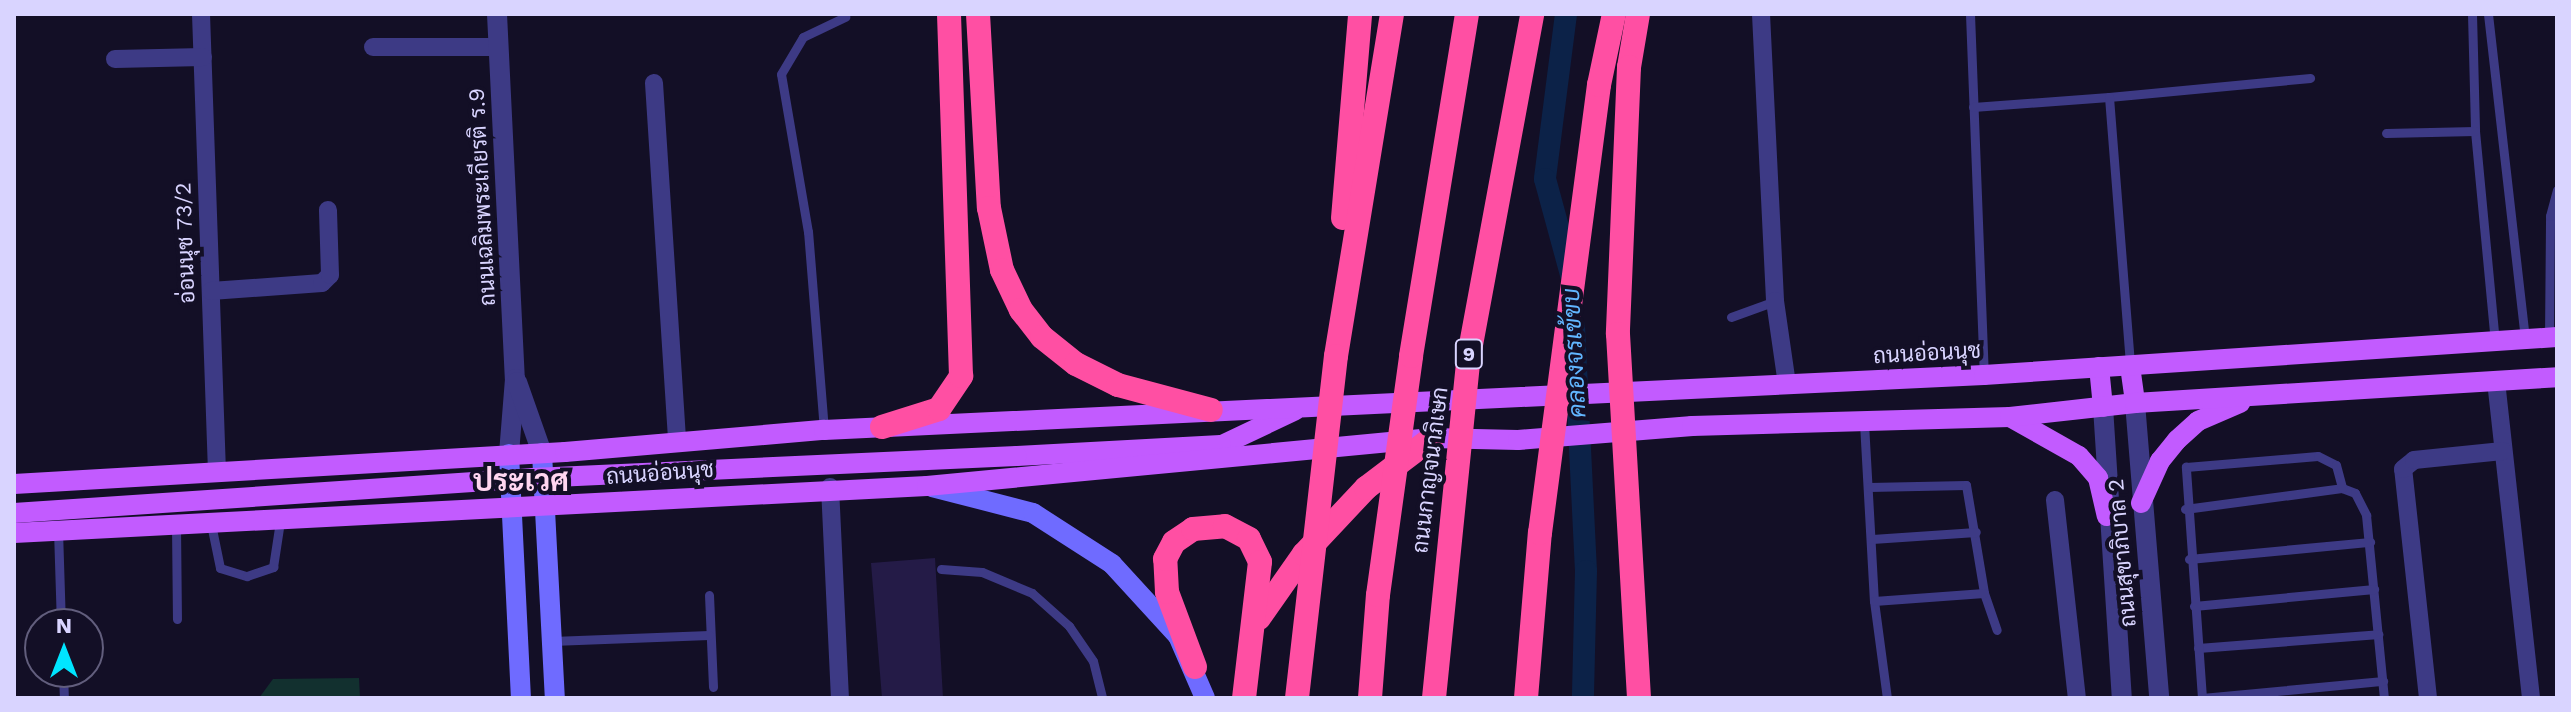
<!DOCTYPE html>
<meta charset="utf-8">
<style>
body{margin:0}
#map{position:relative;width:2571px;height:712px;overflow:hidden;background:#130f26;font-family:"Work Sans",Sarabun,sans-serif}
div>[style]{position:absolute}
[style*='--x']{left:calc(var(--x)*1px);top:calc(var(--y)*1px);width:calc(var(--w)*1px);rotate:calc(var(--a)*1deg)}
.green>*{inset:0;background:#12302f}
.canal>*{height:22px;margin:-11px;padding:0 11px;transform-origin:11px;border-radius:11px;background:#0c2248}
.building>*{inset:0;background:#241b47}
.service>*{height:9px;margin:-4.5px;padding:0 4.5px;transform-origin:4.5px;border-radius:4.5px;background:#3d3a85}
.minor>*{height:18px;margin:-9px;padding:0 9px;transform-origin:9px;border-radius:9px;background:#3d3a85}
.tertiary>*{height:20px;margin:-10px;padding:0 10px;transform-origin:10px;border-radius:10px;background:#3d3a85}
.secondary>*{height:20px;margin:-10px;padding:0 10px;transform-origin:10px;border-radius:10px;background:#6f6bff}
.primary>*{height:20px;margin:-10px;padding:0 10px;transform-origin:10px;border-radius:10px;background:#c25bff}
.motorway>*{height:24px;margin:-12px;padding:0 12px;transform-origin:12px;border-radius:12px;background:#ff4fa3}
.primary-bridge>*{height:20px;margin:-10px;padding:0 10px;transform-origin:10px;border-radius:10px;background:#c25bff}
.motorway-bridge>*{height:24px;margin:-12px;padding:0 12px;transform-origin:12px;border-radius:12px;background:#ff4fa3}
span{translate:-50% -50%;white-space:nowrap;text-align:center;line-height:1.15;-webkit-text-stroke:8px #130f26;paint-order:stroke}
.shield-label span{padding:2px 6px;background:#130f26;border:2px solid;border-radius:6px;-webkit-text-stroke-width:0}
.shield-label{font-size:20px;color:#d9d4ff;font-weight:700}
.street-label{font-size:22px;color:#d9d4ff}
.water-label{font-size:24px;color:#62b6ff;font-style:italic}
.district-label{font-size:30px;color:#ffd6f0;font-weight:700}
.frame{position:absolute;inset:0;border:16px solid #d9d4ff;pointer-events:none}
.north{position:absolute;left:24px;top:608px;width:80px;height:80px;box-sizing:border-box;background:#130f26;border:2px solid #625e7d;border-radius:50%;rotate:0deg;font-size:22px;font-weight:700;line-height:32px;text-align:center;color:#d9d4ff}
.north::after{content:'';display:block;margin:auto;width:28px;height:36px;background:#00e5ff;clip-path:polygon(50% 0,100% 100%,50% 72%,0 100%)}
</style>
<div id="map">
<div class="green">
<i style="clip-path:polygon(359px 678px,360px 698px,259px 698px,273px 679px)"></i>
</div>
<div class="canal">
<i style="--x:1566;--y:14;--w:166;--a:97.3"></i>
<i style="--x:1545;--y:179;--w:99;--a:74.8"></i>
<i style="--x:1574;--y:326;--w:245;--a:87.2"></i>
<i style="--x:1586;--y:571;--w:127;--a:91.4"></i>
</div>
<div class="building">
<i style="clip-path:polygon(935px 558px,943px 698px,882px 698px,871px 563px)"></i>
</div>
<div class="service">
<i style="--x:1970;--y:14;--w:360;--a:87.8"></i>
<i style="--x:2472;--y:14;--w:117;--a:88.5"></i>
<i style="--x:2475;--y:131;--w:212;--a:84.6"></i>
<i style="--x:2488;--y:14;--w:327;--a:83.5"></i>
<i style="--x:2109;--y:97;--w:202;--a:-5.4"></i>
<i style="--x:1973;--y:107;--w:136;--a:-4.2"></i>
<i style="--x:2109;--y:97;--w:270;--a:85.5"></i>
<i style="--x:2386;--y:133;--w:89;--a:-1.3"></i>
<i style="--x:1731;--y:317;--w:47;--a:-20"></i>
<i style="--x:2549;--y:337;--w:121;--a:-89.5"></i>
<i style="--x:2550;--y:216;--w:27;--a:-75"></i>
<i style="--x:1864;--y:423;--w:178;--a:86.8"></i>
<i style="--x:1874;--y:601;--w:98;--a:82.4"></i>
<i style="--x:824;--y:430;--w:199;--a:-94.6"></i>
<i style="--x:808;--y:232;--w:160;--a:-99.7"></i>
<i style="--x:781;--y:74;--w:43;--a:-59.3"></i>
<i style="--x:803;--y:37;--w:47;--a:-25.5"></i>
<i style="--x:1869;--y:487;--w:97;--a:-1.2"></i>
<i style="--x:1966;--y:485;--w:109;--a:80.5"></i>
<i style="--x:1984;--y:593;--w:39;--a:71"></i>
<i style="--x:2185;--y:509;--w:158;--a:-7.6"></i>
<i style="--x:2342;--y:488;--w:14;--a:21"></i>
<i style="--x:2355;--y:493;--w:25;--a:63"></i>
<i style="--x:2366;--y:515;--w:184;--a:84.4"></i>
<i style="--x:211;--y:524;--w:45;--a:78.4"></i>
<i style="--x:220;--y:568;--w:28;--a:17"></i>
<i style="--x:247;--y:576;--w:28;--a:-19"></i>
<i style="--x:273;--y:567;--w:47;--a:-81.3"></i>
<i style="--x:176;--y:526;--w:93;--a:89.4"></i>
<i style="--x:58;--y:530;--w:94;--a:88.2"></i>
<i style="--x:1872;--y:539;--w:104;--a:-3.9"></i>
<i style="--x:2189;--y:559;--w:182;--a:-5.4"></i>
<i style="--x:941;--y:569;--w:41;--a:4.2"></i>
<i style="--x:982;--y:572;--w:54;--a:22.8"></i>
<i style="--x:1032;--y:593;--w:50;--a:41.7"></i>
<i style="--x:1069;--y:626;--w:42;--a:55.6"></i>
<i style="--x:1093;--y:661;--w:38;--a:76"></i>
<i style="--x:709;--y:595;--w:92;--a:87.5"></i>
<i style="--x:1874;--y:601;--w:110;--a:-4.2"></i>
<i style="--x:2194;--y:606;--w:181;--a:-5.4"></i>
<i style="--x:552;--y:641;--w:157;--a:-2.2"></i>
<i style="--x:2198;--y:648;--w:181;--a:-4.4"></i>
<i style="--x:63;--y:672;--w:26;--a:88"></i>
<i style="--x:2202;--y:698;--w:232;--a:-94"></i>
<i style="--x:2186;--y:467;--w:132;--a:-4.8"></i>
<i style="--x:2318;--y:456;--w:20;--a:27"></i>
<i style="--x:2336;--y:465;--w:24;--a:75"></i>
<i style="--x:2202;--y:698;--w:182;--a:-5.4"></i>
</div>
<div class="minor">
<i style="--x:201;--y:14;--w:455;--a:88"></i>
<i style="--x:1761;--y:14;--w:287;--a:87.2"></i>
<i style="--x:1775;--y:301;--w:84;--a:81.8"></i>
<i style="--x:373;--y:47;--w:126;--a:0"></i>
<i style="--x:115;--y:59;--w:88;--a:-1.3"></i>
<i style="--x:654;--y:83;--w:359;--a:86.3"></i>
<i style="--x:211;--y:291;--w:111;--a:-4.1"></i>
<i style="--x:322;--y:283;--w:11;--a:-45"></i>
<i style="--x:330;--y:275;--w:65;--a:-91.8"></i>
<i style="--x:2496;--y:381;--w:319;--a:83.7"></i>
<i style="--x:830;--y:487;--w:211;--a:87.3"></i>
<i style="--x:2055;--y:500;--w:199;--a:83.7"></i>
<i style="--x:2428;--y:698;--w:230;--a:-96.2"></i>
<i style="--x:2403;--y:469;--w:14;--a:-39"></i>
<i style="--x:2414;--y:460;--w:89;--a:-5.8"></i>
</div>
<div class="tertiary">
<i style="--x:497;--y:14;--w:365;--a:87.2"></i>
<i style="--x:515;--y:379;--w:75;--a:94.6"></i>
<i style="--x:517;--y:382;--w:75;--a:70.6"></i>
<i style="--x:2135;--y:403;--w:296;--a:85.3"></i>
<i style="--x:2103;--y:407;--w:292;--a:86.3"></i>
</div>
<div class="secondary">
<i style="--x:542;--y:453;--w:245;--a:87"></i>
<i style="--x:509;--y:454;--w:244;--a:87.2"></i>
<i style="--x:932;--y:487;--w:104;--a:14.4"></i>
<i style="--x:1033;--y:513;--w:94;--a:32.8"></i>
<i style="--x:1112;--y:564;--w:98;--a:47.5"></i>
<i style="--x:1178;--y:636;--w:68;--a:66.5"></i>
</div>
<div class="primary">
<i style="--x:2130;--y:366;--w:37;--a:82"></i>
<i style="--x:2099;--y:367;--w:40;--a:84.3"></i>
<i style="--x:2010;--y:417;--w:79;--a:29.5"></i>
<i style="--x:2079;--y:456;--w:29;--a:49"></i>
<i style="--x:2098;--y:478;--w:39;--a:77"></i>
<i style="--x:1222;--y:445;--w:80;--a:-25.3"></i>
<i style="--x:1017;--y:456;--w:204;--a:-3.1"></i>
<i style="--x:14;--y:484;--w:552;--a:-3.32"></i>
<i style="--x:565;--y:452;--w:260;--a:-4.9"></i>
<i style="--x:824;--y:430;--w:1161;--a:-2.71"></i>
<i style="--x:1984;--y:375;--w:574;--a:-3.79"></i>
<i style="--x:2141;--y:503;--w:46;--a:-65.7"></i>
<i style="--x:2160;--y:461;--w:27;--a:-51"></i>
<i style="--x:2177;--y:440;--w:28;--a:-42"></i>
<i style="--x:2198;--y:421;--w:46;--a:-23.2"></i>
<i style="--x:14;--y:533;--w:914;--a:-2.95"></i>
<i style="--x:927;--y:486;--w:507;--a:-5.43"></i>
<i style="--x:1432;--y:438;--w:86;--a:1.3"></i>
<i style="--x:1518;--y:440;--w:175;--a:-4.6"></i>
<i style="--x:1692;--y:426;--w:318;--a:-1.6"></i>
<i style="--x:2010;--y:417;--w:126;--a:-6.4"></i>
<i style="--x:2135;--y:403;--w:423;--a:-3.5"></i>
</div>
<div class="motorway">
<i style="--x:978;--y:14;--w:194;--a:86.8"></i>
<i style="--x:989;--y:208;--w:63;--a:78.2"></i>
<i style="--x:1002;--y:270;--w:44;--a:64.6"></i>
<i style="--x:1021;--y:310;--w:34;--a:52"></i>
<i style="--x:1042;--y:337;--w:43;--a:38.5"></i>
<i style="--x:1076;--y:364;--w:47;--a:26.6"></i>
<i style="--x:1118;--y:385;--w:96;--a:15"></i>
<i style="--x:1343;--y:218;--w:205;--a:-85.2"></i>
<i style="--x:1336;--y:356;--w:347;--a:-80.7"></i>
<i style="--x:882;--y:427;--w:60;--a:-17.5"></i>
<i style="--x:939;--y:409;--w:40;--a:-56"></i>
<i style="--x:961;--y:376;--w:362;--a:-91.9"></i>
<i style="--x:1259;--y:618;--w:78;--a:-54.9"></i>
<i style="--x:1304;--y:554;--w:91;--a:-46.8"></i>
<i style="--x:1366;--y:488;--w:83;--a:-37.1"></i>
<i style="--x:1195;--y:667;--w:80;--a:-110.5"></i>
<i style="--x:1167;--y:592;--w:33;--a:-93"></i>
<i style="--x:1165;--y:559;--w:19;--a:-62"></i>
<i style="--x:1174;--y:542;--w:23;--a:-34"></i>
<i style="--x:1193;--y:529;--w:32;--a:-5"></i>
<i style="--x:1225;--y:526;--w:27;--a:28"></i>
<i style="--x:1249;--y:539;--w:25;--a:64"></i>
<i style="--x:1260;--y:562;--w:137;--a:96.7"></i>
</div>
<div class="primary-bridge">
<i style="--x:14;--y:513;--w:520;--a:-3.86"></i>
<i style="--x:533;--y:478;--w:484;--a:-2.6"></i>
</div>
<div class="motorway-bridge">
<i style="--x:1638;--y:14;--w:54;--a:99.6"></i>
<i style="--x:1629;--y:67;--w:267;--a:92.4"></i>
<i style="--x:1618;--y:334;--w:365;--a:86.7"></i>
<i style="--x:1297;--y:698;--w:344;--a:-83.5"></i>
<i style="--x:1370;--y:698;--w:103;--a:-85.6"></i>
<i style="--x:1378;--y:595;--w:241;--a:-82.1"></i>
<i style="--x:1411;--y:356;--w:347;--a:-80.7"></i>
<i style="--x:1434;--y:698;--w:339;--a:-84.2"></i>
<i style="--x:1468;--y:361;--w:353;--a:-79.5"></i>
<i style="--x:1526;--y:698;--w:166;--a:-85.2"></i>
<i style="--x:1540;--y:533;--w:452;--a:-82.5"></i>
<i style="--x:1599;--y:85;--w:73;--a:-78.1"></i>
</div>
<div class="shield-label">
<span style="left:1469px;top:354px">9</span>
</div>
<div class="street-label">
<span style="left:482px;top:197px;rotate:-93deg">ถนนเฉลิมพระเกียรติ ร.9</span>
<span style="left:185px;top:243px;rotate:-92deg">อ่อนนุช 73/2</span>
<span style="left:1927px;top:353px;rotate:-3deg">ถนนอ่อนนุช</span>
<span style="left:1430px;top:470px;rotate:-83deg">ถนนกาญจนาภิเษก</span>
<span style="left:660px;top:473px;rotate:-4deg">ถนนอ่อนนุช</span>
<span style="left:2122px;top:553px;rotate:-95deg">ถนนสุขาภิบาล 2</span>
</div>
<div class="water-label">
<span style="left:1575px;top:353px;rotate:-93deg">คลองจรเข้ขบ</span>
</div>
<div class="district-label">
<span style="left:521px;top:481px">ประเวศ</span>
</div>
<div class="frame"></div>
<div class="north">N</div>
</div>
